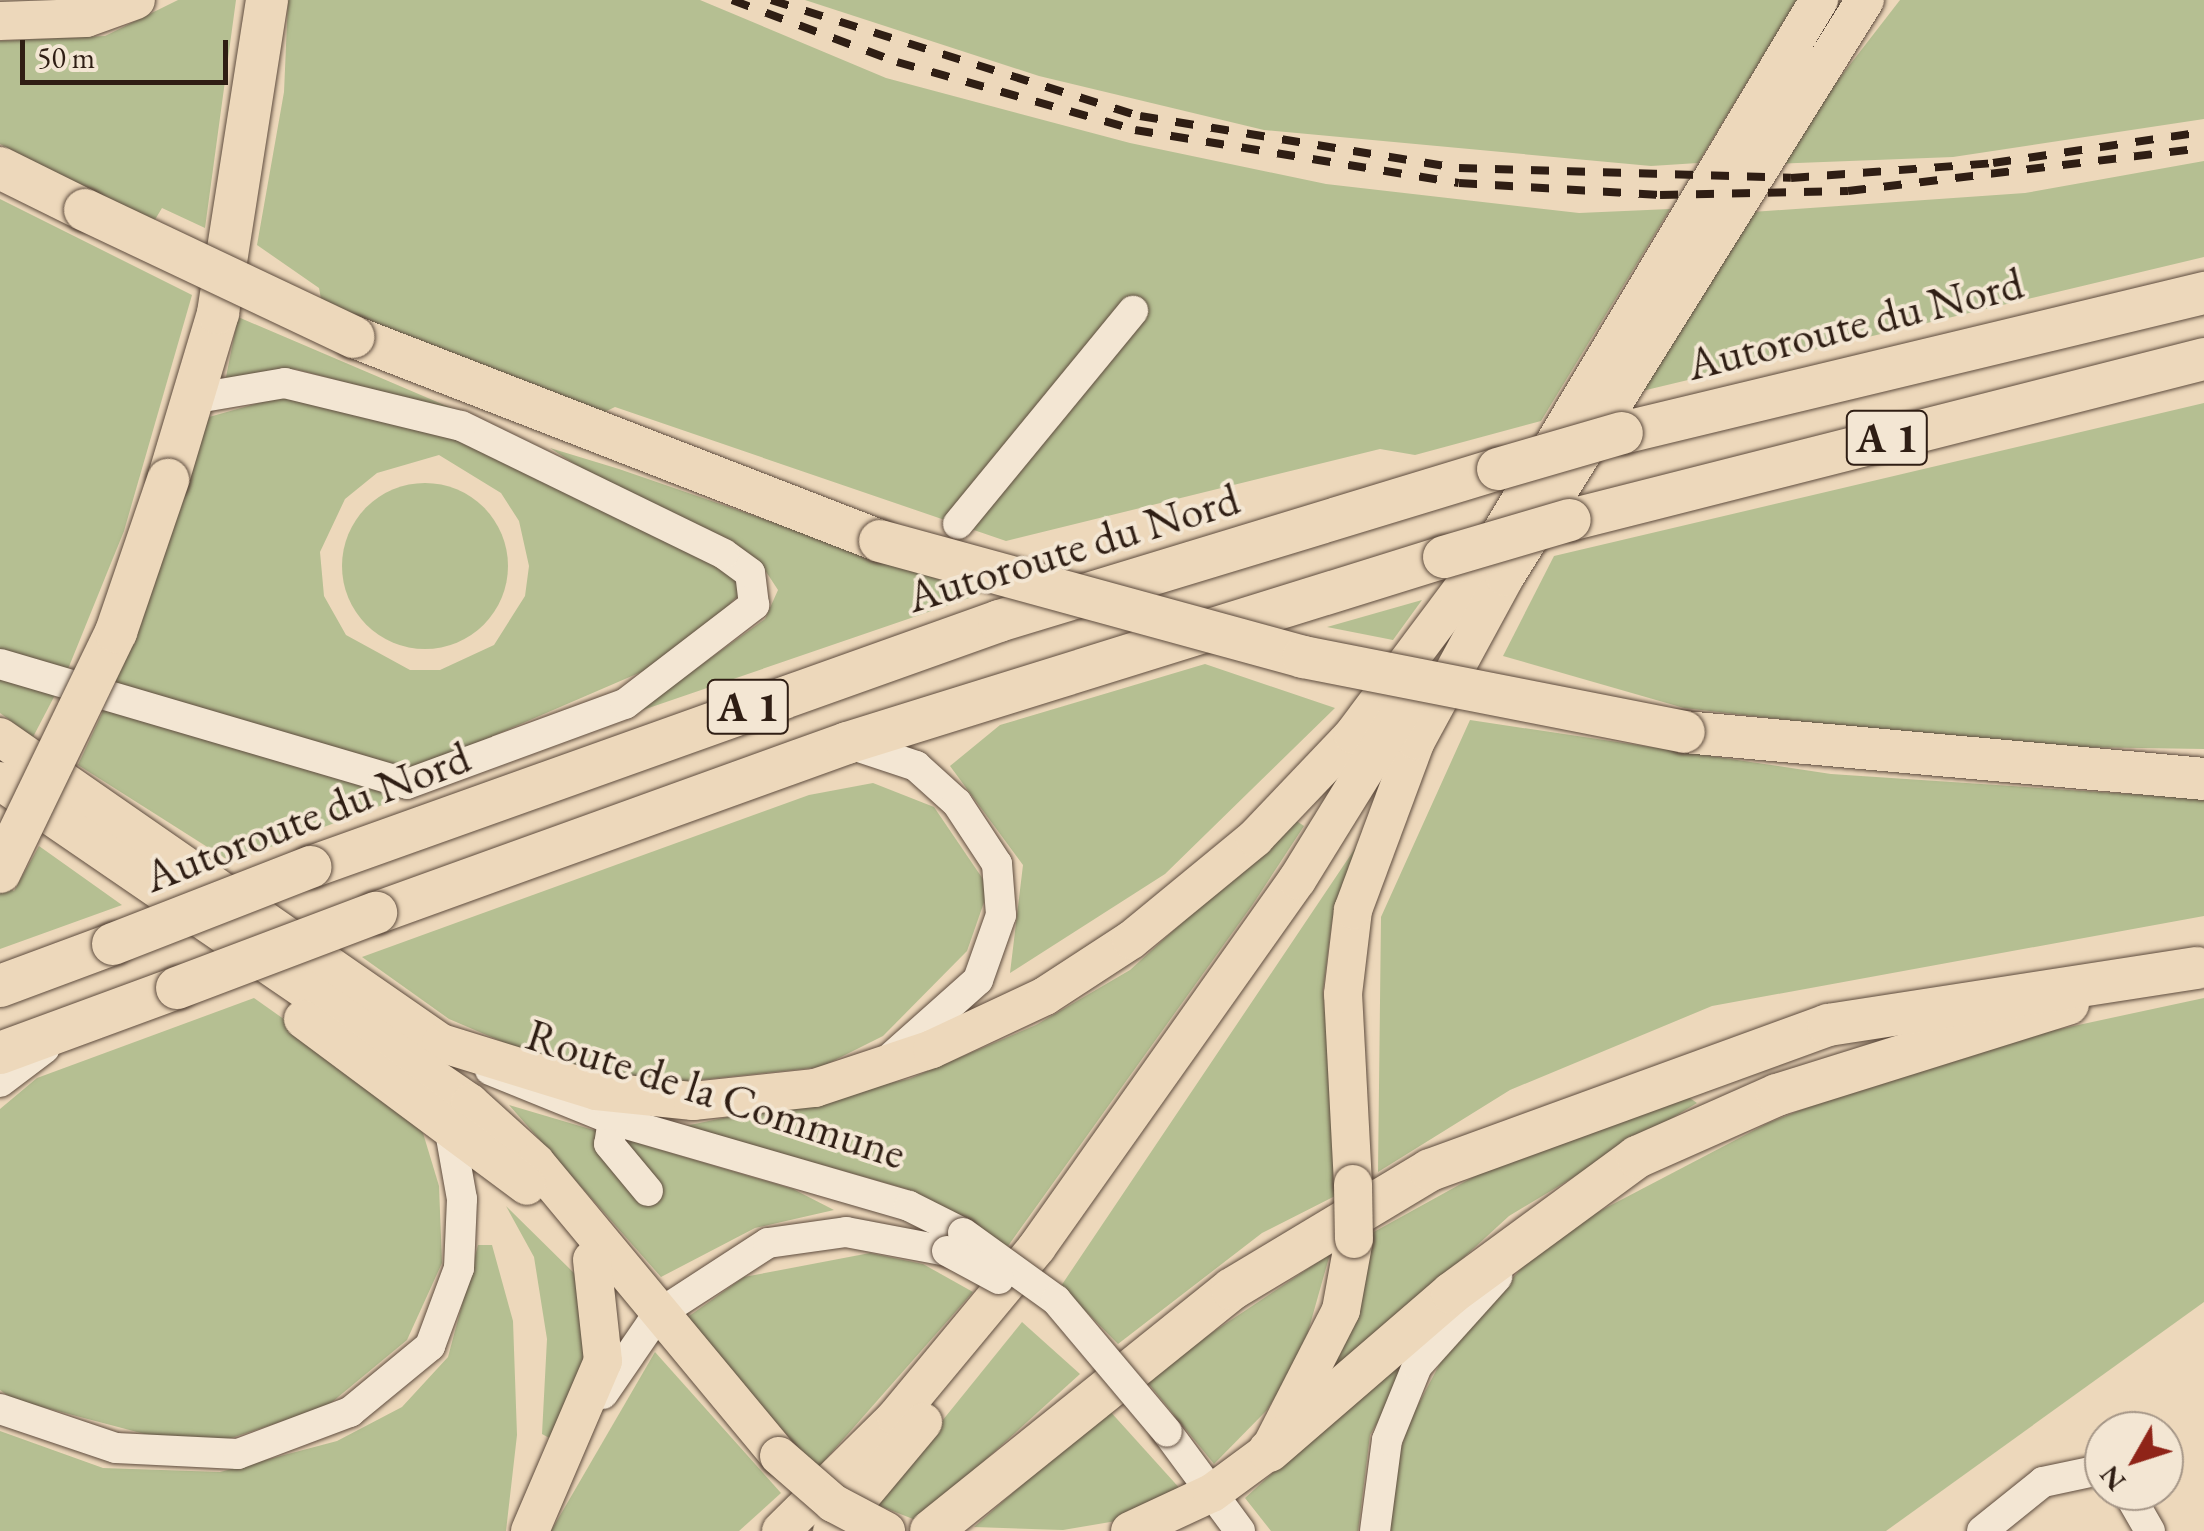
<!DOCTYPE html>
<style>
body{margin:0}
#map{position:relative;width:2204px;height:1531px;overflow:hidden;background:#edd8bb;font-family:"EB Garamond",serif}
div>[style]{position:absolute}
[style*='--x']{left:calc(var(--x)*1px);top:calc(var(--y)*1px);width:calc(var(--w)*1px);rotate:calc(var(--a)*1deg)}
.green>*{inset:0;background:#b5bf92}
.round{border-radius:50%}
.roads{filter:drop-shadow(0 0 2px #5e4c3e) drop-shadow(0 0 2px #5e4c3e)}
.minor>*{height:30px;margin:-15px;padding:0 15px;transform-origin:15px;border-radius:15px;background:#f3e6d3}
.major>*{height:38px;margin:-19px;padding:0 19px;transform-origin:19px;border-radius:19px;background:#edd8bb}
.highway>*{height:42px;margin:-21px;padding:0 21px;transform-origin:21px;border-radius:21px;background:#edd8bb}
.rail>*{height:8px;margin-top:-4px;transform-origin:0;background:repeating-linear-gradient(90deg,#2f1e14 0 18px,transparent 0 36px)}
.bridges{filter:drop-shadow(0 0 2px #5e4c3e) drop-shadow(0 0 2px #5e4c3e)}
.minor-bridge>*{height:30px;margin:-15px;padding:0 15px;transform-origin:15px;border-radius:15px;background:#f3e6d3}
.major-bridge>*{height:38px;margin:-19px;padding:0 19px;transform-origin:19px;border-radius:19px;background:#edd8bb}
.highway-bridge>*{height:42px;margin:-21px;padding:0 21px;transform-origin:21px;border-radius:21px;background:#edd8bb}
span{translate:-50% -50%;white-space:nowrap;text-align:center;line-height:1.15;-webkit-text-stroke:8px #f3e6d3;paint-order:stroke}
.shield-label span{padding:2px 8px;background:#f3e6d3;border:2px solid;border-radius:8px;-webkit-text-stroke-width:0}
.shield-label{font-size:42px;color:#2f1e14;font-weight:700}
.street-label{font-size:45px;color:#2f1e14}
.north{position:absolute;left:2084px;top:1411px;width:100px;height:100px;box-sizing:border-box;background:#f3e6d3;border:2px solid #a59687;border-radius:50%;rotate:231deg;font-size:28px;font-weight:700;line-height:40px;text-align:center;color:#2f1e14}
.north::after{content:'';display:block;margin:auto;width:35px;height:45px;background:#8f2418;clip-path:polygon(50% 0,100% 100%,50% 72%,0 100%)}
.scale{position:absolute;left:20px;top:40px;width:208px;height:45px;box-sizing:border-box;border:5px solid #2f1e14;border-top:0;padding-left:12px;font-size:30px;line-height:35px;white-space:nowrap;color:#2f1e14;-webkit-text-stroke:8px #f3e6d3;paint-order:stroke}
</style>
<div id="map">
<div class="green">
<i style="clip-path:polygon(178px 0,236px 0,205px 228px,162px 208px,153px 223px,0 144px,0 41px,105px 36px)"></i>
<i style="clip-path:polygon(288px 0,700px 0,886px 78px,1130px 143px,1326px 184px,1579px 213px,1670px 209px,1541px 421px,1415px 455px,1380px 449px,1006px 541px,615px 407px,596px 416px,322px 304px,319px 288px,257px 245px,284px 92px)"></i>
<i style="clip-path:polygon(805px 0,1797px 0,1698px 163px,1651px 166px,1264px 130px,1039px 76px)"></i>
<i style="clip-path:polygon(1900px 0,2204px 0,2204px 119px,1953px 157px,1773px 164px)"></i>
<i style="clip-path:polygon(2204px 161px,2204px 257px,1642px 391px,1752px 212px,2025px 193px)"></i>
<i style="clip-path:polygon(0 199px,192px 295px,124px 531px,66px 674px,0 654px)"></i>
<i style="clip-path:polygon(238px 317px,463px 413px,295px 369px,224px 387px)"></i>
<i style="clip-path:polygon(evenodd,290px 394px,462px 435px,718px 559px,747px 587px,676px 657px,405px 774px,112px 685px,209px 417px,290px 394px,439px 455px,501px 493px,519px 521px,529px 566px,525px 596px,494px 645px,440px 670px,410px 670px,346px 635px,324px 596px,320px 552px,345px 499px,377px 473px,439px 455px)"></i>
<i style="clip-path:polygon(2204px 403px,2204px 749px,2009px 746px,1684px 708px,1503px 656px,1554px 556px)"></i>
<i style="clip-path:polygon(550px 448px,619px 469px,981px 594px,634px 713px,765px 619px,778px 590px,761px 564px,641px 507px)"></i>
<i class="round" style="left:342px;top:483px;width:166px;height:166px"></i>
<i style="clip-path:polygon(1422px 600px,1393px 640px,1327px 627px)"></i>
<i style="clip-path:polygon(1205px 664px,1335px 708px,1165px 874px,1010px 973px,1023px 865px,950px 766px,1000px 725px)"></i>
<i style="clip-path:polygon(0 677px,55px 695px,33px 737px,0 713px)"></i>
<i style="clip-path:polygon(104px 709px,401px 798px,231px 862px,78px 765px)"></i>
<i style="clip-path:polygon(1470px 720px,1831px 774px,2204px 799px,2204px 916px,1712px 1006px,1510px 1090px,1378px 1172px,1381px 917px)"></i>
<i style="clip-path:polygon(873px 783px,934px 807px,989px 888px,967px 951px,883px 1036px,821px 1067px,662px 1084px,559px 1066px,449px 1019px,362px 957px,809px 795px)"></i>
<i style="clip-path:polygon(1295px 820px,1304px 826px,1253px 904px,1008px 1246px,907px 1189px,685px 1126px,909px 1079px,1036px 1025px,1130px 970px)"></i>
<i style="clip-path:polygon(1364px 835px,1332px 921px,1323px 991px,1341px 1193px,1262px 1233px,1118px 1344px,1061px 1286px)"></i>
<i style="clip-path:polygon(39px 846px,122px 905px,0 949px,0 881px,14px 891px)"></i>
<i style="clip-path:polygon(254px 998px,394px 1097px,423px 1133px,439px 1186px,442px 1263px,407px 1340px,326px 1407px,222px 1441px,175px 1442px,12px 1399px,0 1390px,0 1109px,37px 1078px)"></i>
<i style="clip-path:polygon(2204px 998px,2204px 1302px,1886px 1531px,1391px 1531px,1386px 1500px,1409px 1422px,1445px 1354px,1526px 1263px,1596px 1213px,1768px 1123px,1943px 1054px)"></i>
<i style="clip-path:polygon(1687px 1096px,1697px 1103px,1509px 1216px,1329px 1381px,1372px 1233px,1486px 1170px)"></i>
<i style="clip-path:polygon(509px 1105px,793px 1189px,834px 1210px,755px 1228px,661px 1277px)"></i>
<i style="clip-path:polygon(506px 1206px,577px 1276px,590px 1347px,553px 1440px,542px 1434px,547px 1339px,534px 1257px)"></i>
<i style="clip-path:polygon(478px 1245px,492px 1245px,513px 1321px,517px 1435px,506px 1531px,0 1531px,0 1431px,103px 1468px,220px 1472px,337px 1441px,402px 1407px,448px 1357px)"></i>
<i style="clip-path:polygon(870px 1253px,923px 1264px,973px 1292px,817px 1469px,685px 1319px,744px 1277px)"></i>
<i style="clip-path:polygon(1330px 1254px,1302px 1353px,1267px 1410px,1214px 1464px,1144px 1378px)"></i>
<i style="clip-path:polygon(1022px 1322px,1080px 1374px,918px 1521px,875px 1504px)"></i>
<i style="clip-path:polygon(1435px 1325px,1370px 1435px,1358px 1531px,1271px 1531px,1245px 1498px)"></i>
<i style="clip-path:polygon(655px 1352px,781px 1493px,739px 1531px,551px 1531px)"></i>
<i style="clip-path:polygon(1108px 1409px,1183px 1492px,1128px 1519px,1063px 1530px,974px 1527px)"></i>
</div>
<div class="roads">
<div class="minor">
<i style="--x:958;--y:524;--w:276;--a:-50.6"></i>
<i style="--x:0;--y:664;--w:424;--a:16.4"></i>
<i style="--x:407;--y:784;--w:232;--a:-20.2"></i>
<i style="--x:625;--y:704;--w:163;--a:-37.5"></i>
<i style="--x:754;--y:605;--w:32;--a:-97"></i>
<i style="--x:750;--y:573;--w:32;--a:-144"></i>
<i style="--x:724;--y:554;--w:292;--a:-154"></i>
<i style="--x:461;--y:426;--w:181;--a:-166.3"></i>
<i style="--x:285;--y:383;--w:89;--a:170.3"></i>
<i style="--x:847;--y:743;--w:73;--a:18.4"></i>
<i style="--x:916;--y:766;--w:55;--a:42.1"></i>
<i style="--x:957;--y:803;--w:73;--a:56.7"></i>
<i style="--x:997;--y:864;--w:51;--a:85.5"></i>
<i style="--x:1001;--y:915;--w:69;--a:109.5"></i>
<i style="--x:978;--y:980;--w:123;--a:138.3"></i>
<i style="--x:490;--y:1070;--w:133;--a:22.1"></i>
<i style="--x:613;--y:1120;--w:308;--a:16.2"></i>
<i style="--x:909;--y:1206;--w:60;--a:26.6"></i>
<i style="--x:0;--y:1082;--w:56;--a:-37.1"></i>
<i style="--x:613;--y:1120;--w:24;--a:99"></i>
<i style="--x:609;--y:1144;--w:61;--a:50.3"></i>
<i style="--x:603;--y:1394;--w:96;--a:-55.6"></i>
<i style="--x:657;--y:1315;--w:132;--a:-33"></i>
<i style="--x:768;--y:1243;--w:79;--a:-8"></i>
<i style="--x:846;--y:1232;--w:103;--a:10.7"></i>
<i style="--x:0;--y:1409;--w:122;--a:18.6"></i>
<i style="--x:116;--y:1448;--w:122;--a:2.8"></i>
<i style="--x:238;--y:1454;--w:120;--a:-20.6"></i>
<i style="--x:350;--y:1412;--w:104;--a:-39.5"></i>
<i style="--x:430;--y:1346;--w:83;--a:-69.6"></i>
<i style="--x:459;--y:1268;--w:69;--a:-87.5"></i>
<i style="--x:462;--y:1199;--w:74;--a:-100.1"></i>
<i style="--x:1167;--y:1432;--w:123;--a:53.6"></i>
<i style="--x:2127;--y:1491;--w:46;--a:60.1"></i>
<i style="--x:1375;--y:1531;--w:92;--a:-82.5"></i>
<i style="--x:1387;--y:1440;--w:80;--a:-67.9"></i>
<i style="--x:1417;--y:1366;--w:120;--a:-48"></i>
<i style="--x:1982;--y:1531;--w:78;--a:-38.8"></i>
<i style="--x:2043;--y:1482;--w:62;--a:-12"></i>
</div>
<div class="major">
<i style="--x:0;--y:21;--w:86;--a:-2"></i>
<i style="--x:86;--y:18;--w:53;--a:-19.8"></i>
<i style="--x:0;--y:737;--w:537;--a:34.76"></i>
<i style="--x:441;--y:1043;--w:162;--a:17.2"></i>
<i style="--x:596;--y:1091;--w:98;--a:5.9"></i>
<i style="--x:693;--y:1101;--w:123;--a:-6.1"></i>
<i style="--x:815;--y:1088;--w:123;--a:-18.4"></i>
<i style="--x:932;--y:1049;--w:125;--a:-25.1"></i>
<i style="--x:1045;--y:996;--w:103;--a:-33.1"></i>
<i style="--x:1131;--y:940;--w:161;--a:-39.4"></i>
<i style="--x:1255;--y:838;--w:142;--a:-46.4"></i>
<i style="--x:1353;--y:735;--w:224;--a:-53.2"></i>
<i style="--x:1487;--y:556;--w:648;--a:-59.16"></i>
<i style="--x:0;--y:781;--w:570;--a:34.42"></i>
<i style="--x:470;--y:1103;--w:88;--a:42.2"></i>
<i style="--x:535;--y:1162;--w:382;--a:50.3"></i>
<i style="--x:303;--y:1019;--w:279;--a:36.7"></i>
<i style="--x:1353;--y:1184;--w:190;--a:-93"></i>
<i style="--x:1343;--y:994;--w:85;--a:-83.2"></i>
<i style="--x:1353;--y:910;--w:180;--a:-69.6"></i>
<i style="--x:1416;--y:741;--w:187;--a:-61.5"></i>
<i style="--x:1505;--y:577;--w:680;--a:-58.04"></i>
<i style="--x:530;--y:1531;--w:185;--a:-66.8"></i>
<i style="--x:603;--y:1361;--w:102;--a:-96.2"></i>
<i style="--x:781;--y:1531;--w:162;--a:-44.7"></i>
<i style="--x:896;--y:1417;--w:221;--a:-50.3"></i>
<i style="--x:1037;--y:1247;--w:450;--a:-54.7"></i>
<i style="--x:1297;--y:880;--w:225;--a:-58.3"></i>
<i style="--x:832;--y:1531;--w:142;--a:-50.1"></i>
<i style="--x:1130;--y:1531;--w:90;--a:-24.9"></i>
<i style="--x:1212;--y:1493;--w:71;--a:-36.4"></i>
<i style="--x:1269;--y:1451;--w:158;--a:-62.9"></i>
<i style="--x:1341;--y:1310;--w:72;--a:-79.6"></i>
</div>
<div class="highway">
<i style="--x:0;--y:168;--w:95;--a:26.3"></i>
<i style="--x:354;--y:337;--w:564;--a:21.2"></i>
<i style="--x:1622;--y:433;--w:599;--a:-13.53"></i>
<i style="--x:168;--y:480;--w:174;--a:-73.3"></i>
<i style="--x:218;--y:313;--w:317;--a:-81.1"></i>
<i style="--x:1570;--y:520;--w:654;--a:-14.25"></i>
<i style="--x:1684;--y:732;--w:522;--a:5.16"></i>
<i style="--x:311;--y:867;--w:731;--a:-19.67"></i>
<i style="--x:999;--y:621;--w:522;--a:-16.94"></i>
<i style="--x:376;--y:913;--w:501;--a:-19.85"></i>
<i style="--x:847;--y:743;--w:625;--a:-17.3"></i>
<i style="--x:0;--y:986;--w:121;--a:-20.4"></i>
<i style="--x:0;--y:1053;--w:189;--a:-20.2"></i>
<i style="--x:1269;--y:1451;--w:242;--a:-40.8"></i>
<i style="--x:1452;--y:1293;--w:230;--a:-36.3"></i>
<i style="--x:1637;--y:1157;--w:153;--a:-23.9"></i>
<i style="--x:1777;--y:1095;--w:305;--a:-17.4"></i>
<i style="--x:931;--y:1531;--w:386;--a:-38.8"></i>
<i style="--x:1232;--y:1289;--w:231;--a:-31"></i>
<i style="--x:1430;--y:1170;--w:424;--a:-20"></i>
<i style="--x:1828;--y:1025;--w:373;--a:-8.8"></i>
</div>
</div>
<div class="rail">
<i style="--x:732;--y:0;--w:176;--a:20.6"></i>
<i style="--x:897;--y:62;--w:248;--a:15.9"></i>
<i style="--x:1135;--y:130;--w:328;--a:9.3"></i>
<i style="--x:1459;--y:183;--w:201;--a:3.4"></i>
<i style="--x:1660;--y:195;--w:188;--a:-1.2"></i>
<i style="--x:1848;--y:191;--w:359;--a:-6.9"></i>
<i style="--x:771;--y:0;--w:387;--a:17.5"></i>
<i style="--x:1140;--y:116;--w:323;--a:9.3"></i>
<i style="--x:1459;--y:168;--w:332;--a:1.7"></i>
<i style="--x:1791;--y:178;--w:203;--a:-4.2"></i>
<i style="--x:1993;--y:163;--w:213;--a:-8.4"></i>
</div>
<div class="bridges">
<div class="minor-bridge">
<i style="--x:963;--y:1233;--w:115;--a:35.8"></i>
<i style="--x:1056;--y:1300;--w:172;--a:49.9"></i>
<i style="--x:947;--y:1251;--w:59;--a:28.3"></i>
</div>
<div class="major-bridge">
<i style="--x:1353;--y:1184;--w:55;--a:89"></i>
<i style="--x:779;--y:1456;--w:72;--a:41"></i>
<i style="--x:833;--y:1503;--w:60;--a:27.8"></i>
</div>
<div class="highway-bridge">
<i style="--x:85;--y:210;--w:297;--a:25.3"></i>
<i style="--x:1498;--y:469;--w:129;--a:-16.2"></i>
<i style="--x:880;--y:541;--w:439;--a:15.3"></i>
<i style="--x:1303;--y:657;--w:388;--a:11.1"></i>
<i style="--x:1444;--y:557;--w:131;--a:-16.4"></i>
<i style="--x:0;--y:872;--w:267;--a:-64.2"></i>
<i style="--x:116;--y:632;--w:161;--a:-71.1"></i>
<i style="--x:113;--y:944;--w:212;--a:-21.3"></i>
<i style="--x:177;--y:988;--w:213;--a:-20.7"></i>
</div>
</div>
<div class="shield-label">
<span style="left:1887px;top:438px">A 1</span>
<span style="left:748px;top:707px">A 1</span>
</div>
<div class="street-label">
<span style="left:1855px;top:324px;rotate:-14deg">Autoroute du Nord</span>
<span style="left:1073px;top:548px;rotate:-17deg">Autoroute du Nord</span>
<span style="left:307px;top:817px;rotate:-21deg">Autoroute du Nord</span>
<span style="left:716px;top:1094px;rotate:18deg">Route de la Commune</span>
</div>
<div class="north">N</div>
<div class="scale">50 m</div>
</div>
